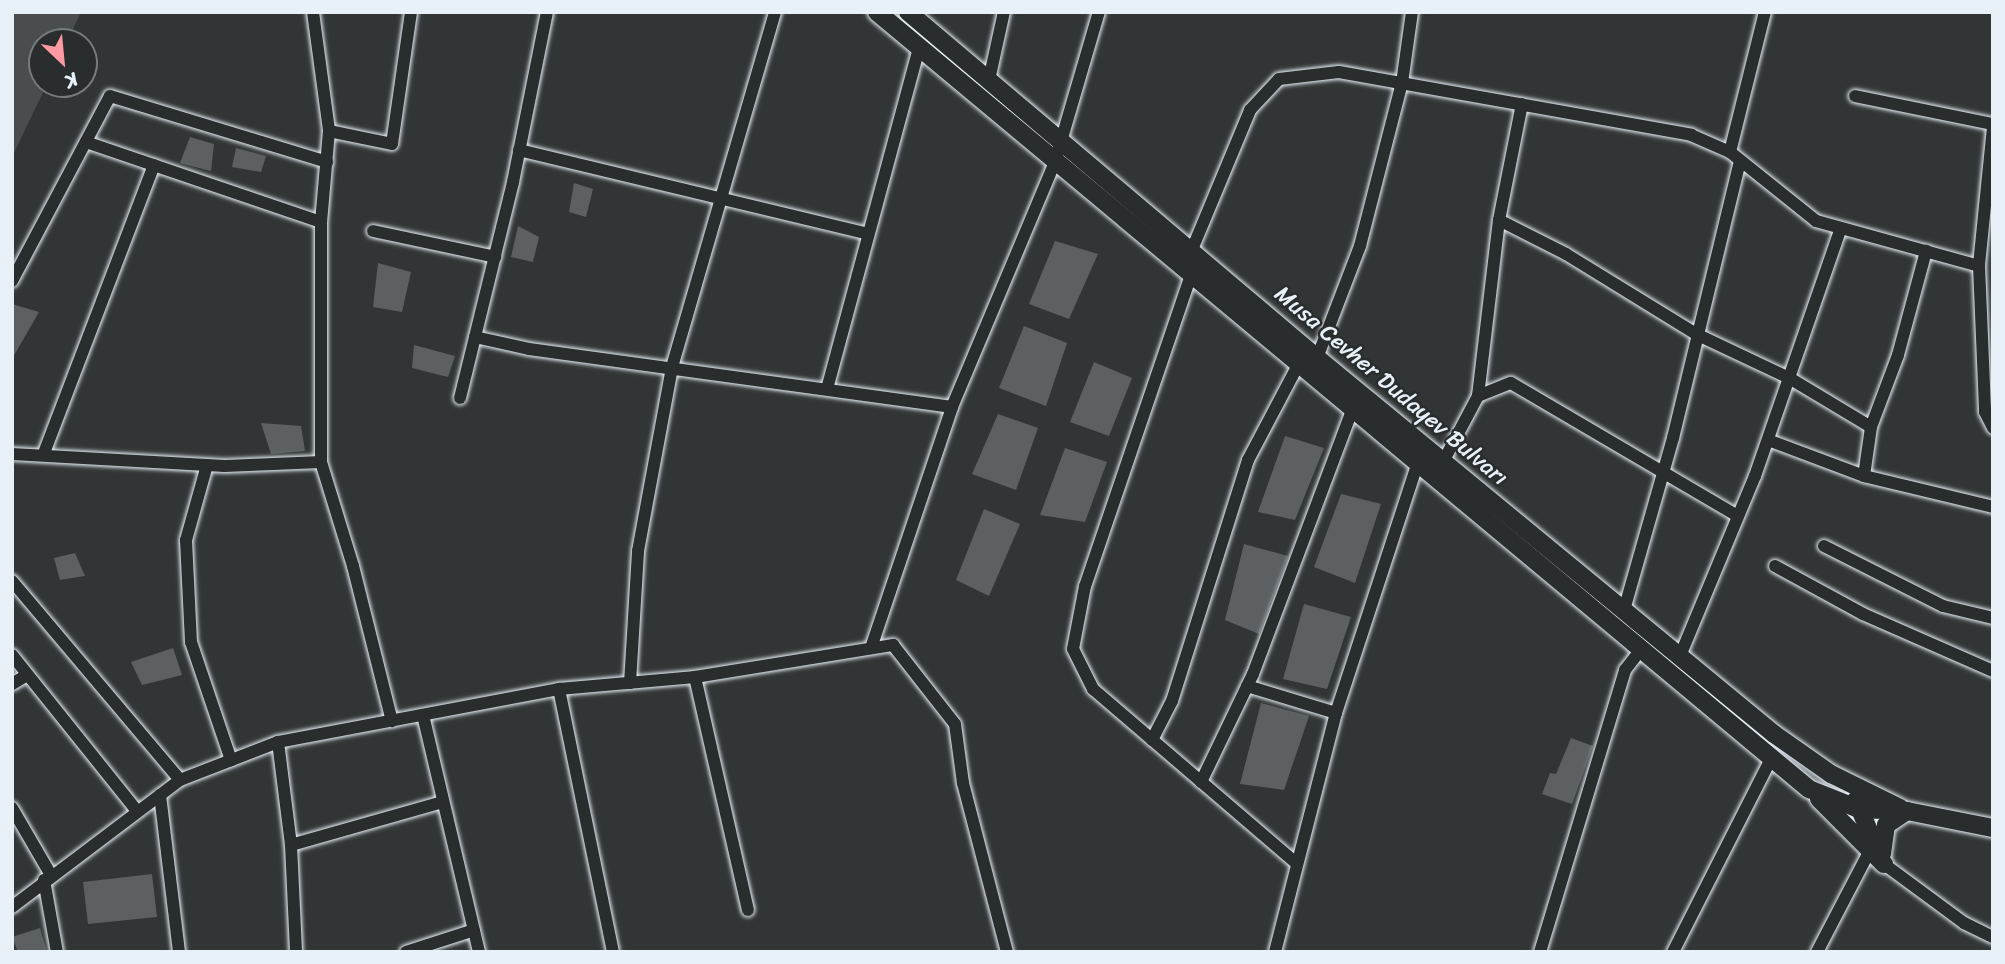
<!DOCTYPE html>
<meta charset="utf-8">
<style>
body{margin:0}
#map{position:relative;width:2005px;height:964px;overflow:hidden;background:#323536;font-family:Sriracha,sans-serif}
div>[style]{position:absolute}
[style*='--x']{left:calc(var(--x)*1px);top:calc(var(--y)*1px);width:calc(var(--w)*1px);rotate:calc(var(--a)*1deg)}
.green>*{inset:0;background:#494d4f}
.building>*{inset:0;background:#5c6063}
.roads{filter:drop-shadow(0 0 2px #e8f1f8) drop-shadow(0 0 2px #e8f1f8)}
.street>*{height:12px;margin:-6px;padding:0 6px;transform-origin:6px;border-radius:6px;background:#2a2d2e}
.secondary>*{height:18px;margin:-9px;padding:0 9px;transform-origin:9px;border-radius:9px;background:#2a2d2e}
span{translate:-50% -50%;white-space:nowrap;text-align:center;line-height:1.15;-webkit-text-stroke:5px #2a2d2e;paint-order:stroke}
.street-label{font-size:23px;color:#e8f1f8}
.frame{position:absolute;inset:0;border:14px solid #e8f1f8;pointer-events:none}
.north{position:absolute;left:28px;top:28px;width:70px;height:70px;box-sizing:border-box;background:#2a2d2e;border:2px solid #767b7f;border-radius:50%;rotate:154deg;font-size:19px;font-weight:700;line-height:28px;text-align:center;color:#e8f1f8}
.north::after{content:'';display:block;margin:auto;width:24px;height:32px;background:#ff9aa2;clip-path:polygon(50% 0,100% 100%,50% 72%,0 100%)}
</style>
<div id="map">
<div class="green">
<i style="clip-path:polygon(12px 12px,81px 12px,67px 42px,42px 42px,42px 84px,47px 84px,12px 157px)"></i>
<i style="clip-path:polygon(888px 12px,895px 12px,1049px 141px,1046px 145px)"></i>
<i style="clip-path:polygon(1450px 479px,1768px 741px,1764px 744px)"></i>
<i style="clip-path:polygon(1789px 759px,1829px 782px,1824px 789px,1788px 763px)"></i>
</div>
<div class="building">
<i style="clip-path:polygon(190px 137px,214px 144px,211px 171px,180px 163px)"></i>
<i style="clip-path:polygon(236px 148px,266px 156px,261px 172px,232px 167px)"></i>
<i style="clip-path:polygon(574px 183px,593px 189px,586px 217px,569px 212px)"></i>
<i style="clip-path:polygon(518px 226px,539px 237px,533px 262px,511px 257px)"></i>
<i style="clip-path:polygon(1055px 241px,1098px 254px,1069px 319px,1029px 304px)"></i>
<i style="clip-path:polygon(378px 263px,411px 272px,402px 312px,373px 307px)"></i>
<i style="clip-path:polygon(12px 304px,39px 312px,12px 359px)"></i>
<i style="clip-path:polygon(1024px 326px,1067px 343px,1046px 406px,999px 388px)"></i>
<i style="clip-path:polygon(414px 345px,455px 356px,448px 377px,412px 368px)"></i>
<i style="clip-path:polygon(1094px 362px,1132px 378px,1109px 436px,1070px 422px)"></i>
<i style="clip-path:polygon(998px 414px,1038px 428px,1016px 490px,972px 474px)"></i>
<i style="clip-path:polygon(261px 423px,301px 426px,305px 451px,271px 454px)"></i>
<i style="clip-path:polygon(1285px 436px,1324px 448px,1295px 520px,1258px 512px)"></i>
<i style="clip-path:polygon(1065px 448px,1107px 462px,1085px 522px,1040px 515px)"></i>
<i style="clip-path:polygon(1341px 494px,1381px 504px,1355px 583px,1314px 567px)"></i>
<i style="clip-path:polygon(984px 509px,1020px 524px,989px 596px,956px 580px)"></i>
<i style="clip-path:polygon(1244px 544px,1288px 556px,1259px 634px,1225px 620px)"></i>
<i style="clip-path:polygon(75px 553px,85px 576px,60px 580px,54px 558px)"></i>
<i style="clip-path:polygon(1304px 604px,1351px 617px,1327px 689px,1283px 679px)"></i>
<i style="clip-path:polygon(173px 648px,182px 675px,142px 685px,131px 662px)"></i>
<i style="clip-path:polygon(1261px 703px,1309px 716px,1284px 790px,1240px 784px)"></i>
<i style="clip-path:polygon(1571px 738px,1593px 746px,1572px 804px,1542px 794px,1550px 773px,1556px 774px)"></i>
<i style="clip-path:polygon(152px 874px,157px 917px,88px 924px,83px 882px)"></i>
<i style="clip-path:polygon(40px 928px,47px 952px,18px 952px,12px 937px)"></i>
</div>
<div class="roads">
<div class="street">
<i style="--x:313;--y:12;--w:120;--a:82.3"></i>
<i style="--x:329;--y:131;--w:91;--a:95"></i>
<i style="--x:321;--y:222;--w:240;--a:90"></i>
<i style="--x:321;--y:462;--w:109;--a:72.9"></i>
<i style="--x:353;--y:566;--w:160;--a:75.9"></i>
<i style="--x:989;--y:80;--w:70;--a:-77.6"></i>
<i style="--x:1855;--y:96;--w:141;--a:11.5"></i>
<i style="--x:1993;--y:127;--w:140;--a:95.8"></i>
<i style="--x:1979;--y:266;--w:146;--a:87.6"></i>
<i style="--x:1985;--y:412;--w:18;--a:63"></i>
<i style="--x:329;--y:131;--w:64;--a:11.7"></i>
<i style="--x:392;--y:144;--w:133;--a:-81.8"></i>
<i style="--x:86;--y:142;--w:248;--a:18.8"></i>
<i style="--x:519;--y:150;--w:357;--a:13.5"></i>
<i style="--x:1730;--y:152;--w:144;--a:-76"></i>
<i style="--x:1499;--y:220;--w:75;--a:26.9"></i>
<i style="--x:1566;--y:254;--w:153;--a:31.6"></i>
<i style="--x:1696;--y:334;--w:105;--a:25.3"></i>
<i style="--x:1791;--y:379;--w:93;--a:31"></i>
<i style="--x:1871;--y:427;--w:49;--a:98.1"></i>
<i style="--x:373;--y:231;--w:125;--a:12"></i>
<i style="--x:1191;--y:252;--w:154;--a:-67.4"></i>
<i style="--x:1250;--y:110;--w:42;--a:-46.9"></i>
<i style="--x:1279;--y:79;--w:60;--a:-6.7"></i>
<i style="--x:1339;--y:72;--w:358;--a:10.1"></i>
<i style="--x:1691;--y:135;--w:43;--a:23.6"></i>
<i style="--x:1730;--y:152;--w:110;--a:38.7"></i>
<i style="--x:1816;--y:221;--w:169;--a:15.4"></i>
<i style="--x:1191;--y:275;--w:329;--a:108.8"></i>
<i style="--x:1085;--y:586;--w:64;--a:100.8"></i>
<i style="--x:1073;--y:649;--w:45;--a:63.4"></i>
<i style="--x:1093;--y:689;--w:267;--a:40.6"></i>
<i style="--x:12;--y:281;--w:209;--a:-62.1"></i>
<i style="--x:110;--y:96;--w:227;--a:16.9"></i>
<i style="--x:475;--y:337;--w:55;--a:12.5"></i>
<i style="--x:529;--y:349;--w:427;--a:7.8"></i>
<i style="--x:1317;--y:358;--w:120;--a:-69"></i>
<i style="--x:1360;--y:246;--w:168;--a:-75.6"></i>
<i style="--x:1402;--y:83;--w:72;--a:-82"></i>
<i style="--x:827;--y:389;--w:354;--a:-74.9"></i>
<i style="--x:1478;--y:396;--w:35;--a:-22"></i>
<i style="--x:1511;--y:383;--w:263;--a:30.4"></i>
<i style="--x:460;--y:398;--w:222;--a:-76.2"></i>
<i style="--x:513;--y:182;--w:173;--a:-78.7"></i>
<i style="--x:1871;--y:427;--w:77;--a:-69.4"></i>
<i style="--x:1898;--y:355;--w:108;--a:-74.9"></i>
<i style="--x:1768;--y:440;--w:103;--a:20.6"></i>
<i style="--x:1864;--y:476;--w:133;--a:13.5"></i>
<i style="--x:44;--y:453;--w:308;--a:-69.1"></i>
<i style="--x:12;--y:454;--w:213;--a:3.2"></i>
<i style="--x:225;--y:466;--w:96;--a:-2.4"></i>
<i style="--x:1443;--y:462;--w:75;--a:-62.1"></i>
<i style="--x:1478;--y:396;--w:177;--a:-83.2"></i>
<i style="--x:1499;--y:220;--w:118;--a:-78.8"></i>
<i style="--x:207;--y:465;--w:78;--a:105.6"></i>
<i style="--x:186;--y:540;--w:102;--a:87.2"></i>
<i style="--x:191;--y:642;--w:125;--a:71.3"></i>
<i style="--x:1824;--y:546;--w:133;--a:26.8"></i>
<i style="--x:1943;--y:606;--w:51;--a:13.5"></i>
<i style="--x:1775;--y:566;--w:100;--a:28.6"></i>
<i style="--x:1863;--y:614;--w:142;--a:23.7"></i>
<i style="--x:12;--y:581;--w:260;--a:49.8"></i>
<i style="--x:1624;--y:610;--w:179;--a:-74.1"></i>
<i style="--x:1673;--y:438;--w:285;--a:-76.4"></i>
<i style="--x:871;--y:648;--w:254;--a:-71.4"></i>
<i style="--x:952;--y:407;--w:266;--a:-67.2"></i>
<i style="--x:1055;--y:162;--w:156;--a:-73.7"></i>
<i style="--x:12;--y:655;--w:200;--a:51.3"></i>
<i style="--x:1680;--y:656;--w:195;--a:-67.4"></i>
<i style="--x:1755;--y:476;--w:262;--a:-70.9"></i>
<i style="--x:695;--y:677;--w:239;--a:77.2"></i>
<i style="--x:630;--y:683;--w:132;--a:-86.5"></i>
<i style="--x:638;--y:551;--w:187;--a:-79.5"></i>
<i style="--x:672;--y:367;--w:370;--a:-73.8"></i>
<i style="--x:12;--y:684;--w:17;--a:-31"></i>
<i style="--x:1247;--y:686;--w:93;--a:16.9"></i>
<i style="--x:559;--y:689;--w:268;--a:78.4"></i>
<i style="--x:423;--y:715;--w:244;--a:76.7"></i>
<i style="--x:1152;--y:740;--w:44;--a:-62.9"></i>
<i style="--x:1172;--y:701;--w:253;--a:-72.5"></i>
<i style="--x:1248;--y:460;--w:107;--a:-62.2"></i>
<i style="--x:278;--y:742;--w:104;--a:82.8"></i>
<i style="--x:291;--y:845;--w:107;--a:87.3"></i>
<i style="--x:1201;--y:782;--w:120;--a:-64.3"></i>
<i style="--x:1253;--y:674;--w:281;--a:-69.4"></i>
<i style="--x:160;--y:795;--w:158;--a:83.1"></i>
<i style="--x:12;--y:808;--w:78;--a:59.8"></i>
<i style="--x:291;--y:845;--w:158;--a:-15.8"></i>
<i style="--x:1884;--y:864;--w:99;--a:36.4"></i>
<i style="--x:1964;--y:923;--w:32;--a:26"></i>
<i style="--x:44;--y:880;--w:73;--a:79.8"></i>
<i style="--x:12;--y:907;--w:211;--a:-37.1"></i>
<i style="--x:180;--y:780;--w:105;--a:-21.2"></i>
<i style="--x:278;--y:742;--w:286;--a:-10.7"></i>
<i style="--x:559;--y:689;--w:137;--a:-5"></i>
<i style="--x:695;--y:677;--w:201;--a:-9.2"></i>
<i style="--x:893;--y:645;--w:100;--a:51.9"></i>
<i style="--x:955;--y:724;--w:60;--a:82.3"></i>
<i style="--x:963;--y:783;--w:175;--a:75.4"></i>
<i style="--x:406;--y:952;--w:71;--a:-17.9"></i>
<i style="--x:1275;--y:952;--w:247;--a:-75.7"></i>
<i style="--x:1336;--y:713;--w:261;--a:-71.9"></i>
<i style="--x:1540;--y:952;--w:295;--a:-73.2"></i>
<i style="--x:1625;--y:670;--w:24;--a:-52"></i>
<i style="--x:1673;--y:952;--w:216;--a:-63.1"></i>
<i style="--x:1817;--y:952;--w:115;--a:-62.5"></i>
</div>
<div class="secondary">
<i style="--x:877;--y:12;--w:1213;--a:39.82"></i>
<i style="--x:1809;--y:789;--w:54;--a:21.8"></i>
<i style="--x:1859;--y:809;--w:48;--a:2.4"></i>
<i style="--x:1907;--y:811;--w:88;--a:11.2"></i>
<i style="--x:908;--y:12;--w:536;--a:40.23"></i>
<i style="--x:1317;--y:358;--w:592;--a:39.45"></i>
<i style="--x:1774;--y:734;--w:70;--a:35.1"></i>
<i style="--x:1831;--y:774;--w:77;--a:26.2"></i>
<i style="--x:1819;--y:799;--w:92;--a:45"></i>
<i style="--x:1856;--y:800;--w:56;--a:67.1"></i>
<i style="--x:1882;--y:854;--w:29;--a:-82"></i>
<i style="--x:1886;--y:825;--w:25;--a:-34"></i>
</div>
</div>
<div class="street-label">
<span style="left:1391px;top:386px;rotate:40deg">Musa Cevher Dudayev Bulvarı</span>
</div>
<div class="frame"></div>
<div class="north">K</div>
</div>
